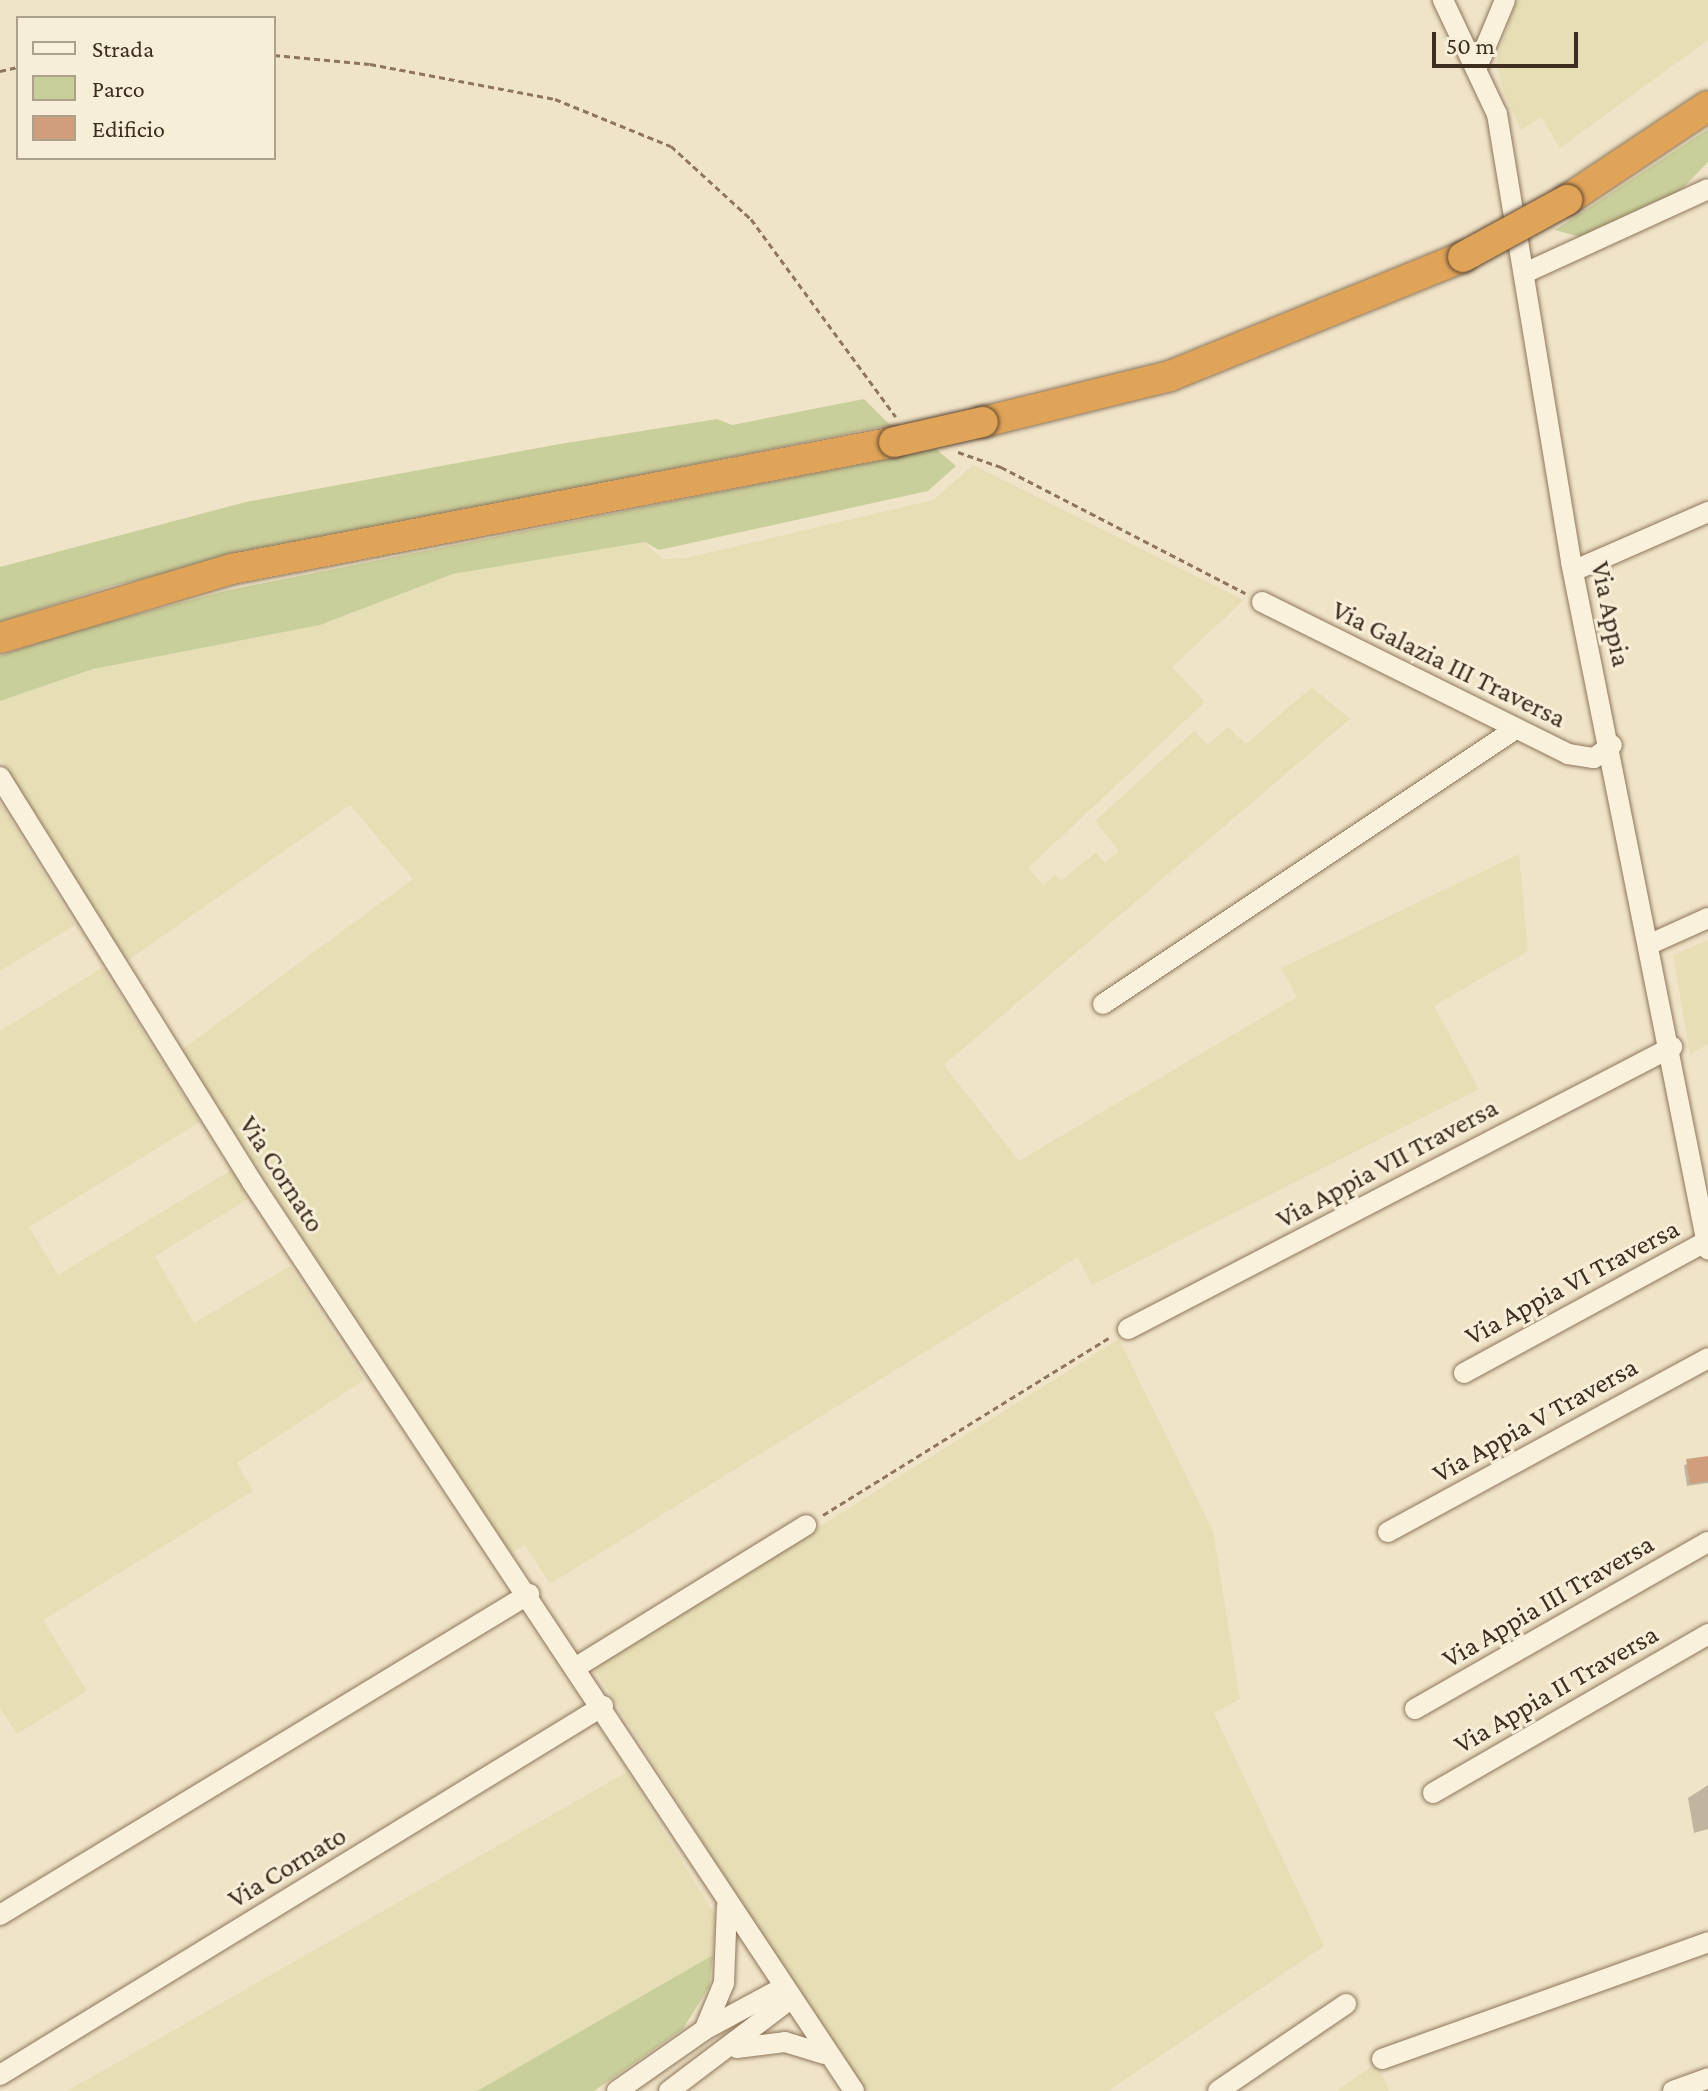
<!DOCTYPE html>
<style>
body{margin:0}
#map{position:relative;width:1708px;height:2091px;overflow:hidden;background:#f0e4c8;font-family:"Crimson Pro",serif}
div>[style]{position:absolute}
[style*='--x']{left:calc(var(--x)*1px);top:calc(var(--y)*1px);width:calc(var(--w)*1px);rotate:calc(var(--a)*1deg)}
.farmland>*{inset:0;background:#e6deb5}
.green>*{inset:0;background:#c9cf9b}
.shadow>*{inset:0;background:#0003}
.building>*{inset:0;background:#cf9f7d}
.path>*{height:3px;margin-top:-1.5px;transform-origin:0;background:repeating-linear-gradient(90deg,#8d765c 0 6px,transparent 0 10px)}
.roads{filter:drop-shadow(0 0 2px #8d765c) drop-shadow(0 0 2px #8d765c)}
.minor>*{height:20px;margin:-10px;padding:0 10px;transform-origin:10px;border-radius:10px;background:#faf1dc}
.highway>*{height:30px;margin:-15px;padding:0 15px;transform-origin:15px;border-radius:15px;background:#e0a458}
.bridges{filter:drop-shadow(0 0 2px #5b4430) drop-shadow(0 0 2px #5b4430)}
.highway-bridge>*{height:30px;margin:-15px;padding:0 15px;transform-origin:15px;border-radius:15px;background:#e0a458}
span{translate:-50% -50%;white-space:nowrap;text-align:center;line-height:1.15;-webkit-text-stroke:6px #f7eed8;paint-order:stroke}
.street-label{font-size:28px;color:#3d2e20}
.legend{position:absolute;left:16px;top:16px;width:260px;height:144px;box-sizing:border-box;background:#f7eed8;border:2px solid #ada18e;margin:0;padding:10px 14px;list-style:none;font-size:24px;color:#3d2e20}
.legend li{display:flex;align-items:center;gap:16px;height:40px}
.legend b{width:40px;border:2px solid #ada18e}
.scale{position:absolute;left:1432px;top:32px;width:146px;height:36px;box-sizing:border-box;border:4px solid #3d2e20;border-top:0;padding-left:10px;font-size:24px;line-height:28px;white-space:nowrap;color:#3d2e20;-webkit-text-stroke:6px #f7eed8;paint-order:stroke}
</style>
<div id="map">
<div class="farmland">
<i style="clip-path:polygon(1516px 0,1708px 0,1708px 40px,1560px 148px,1541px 117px,1521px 130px,1505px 95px,1496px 63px)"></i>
<i style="clip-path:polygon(973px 465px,1244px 600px,1172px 667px,1205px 702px,1028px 868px,1043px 885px,1055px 875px,1061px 881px,1096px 852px,1105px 863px,1119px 851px,1095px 821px,1194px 731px,1208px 745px,1228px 727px,1246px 744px,1312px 687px,1350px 719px,944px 1065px,1019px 1161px,1297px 997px,1281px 968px,1519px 854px,1528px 951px,1434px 1006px,1479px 1089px,1092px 1285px,1078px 1257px,550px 1584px,525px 1545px,510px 1553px,180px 1051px,413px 879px,350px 805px,124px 963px,0 758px,0 701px,93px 669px,320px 625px,453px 574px,645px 542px,662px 559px,686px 558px,933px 500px)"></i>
<i style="clip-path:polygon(0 803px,75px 925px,0 971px)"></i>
<i style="clip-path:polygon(1708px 940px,1708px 1044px,1690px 1054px,1673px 955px)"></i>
<i style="clip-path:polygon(102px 968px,200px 1122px,29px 1227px,58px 1275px,231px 1170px,250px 1198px,155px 1256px,194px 1323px,290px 1266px,364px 1380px,237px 1463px,253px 1491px,43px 1620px,87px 1691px,17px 1734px,0 1708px,0 1031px)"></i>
<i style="clip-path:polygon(1119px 1339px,1213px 1531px,1240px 1699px,1214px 1713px,1324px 1946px,1108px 2091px,867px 2091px,795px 1990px,594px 1668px)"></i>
<i style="clip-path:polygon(627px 1772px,715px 1915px,713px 1955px,477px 2091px,67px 2091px)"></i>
<i style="clip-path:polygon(1377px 2063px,1389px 2091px,1336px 2091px)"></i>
</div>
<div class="green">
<i style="clip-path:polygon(1708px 129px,1708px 162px,1681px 190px,1580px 237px,1555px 230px)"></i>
<i style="clip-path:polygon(864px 399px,890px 425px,278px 548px,111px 586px,0 622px,0 567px,246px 502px,560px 444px,717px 419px,732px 425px)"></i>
<i style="clip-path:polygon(936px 449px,956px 466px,928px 491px,659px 550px,645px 542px,453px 574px,320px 625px,93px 669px,0 701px,0 656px,55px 636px,229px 590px)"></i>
<i style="clip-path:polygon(713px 1955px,709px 1987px,683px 2029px,594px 2091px,477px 2091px)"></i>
</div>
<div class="shadow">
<i style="clip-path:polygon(1708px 1458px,1708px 1483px,1687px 1486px,1684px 1465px)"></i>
<i style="clip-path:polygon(1708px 1785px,1708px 1829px,1694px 1833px,1688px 1798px)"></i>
</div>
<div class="building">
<i style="clip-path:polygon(1708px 1456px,1708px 1481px,1690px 1484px,1686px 1459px)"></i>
</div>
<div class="path">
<i style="--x:274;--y:55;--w:96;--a:5.4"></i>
<i style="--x:370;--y:64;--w:188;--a:10.7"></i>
<i style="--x:555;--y:99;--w:125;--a:22.1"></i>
<i style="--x:671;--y:146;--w:108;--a:42.4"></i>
<i style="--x:751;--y:219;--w:245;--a:53.8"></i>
<i style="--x:0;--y:71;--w:18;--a:-13"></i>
<i style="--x:958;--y:452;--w:46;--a:19.2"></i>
<i style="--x:1001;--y:467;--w:275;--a:27.3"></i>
<i style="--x:823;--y:1515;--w:336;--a:-31.8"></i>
</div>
<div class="roads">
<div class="minor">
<i style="--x:1443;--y:0;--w:126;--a:64.7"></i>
<i style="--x:1497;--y:114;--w:454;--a:80.6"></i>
<i style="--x:1571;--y:562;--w:701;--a:78.72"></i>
<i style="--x:1478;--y:65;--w:70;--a:-67.4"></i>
<i style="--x:1527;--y:272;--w:199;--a:-24.6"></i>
<i style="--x:1573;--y:571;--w:147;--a:-23.6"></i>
<i style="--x:1262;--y:602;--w:342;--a:26.4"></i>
<i style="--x:1568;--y:754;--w:26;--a:9"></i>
<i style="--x:1594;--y:758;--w:22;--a:-36"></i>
<i style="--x:0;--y:777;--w:477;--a:58.1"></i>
<i style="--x:252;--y:1182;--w:1090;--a:56.48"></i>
<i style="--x:1648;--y:945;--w:66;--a:-24.2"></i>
<i style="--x:1103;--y:1004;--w:495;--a:-33.7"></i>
<i style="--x:1128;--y:1329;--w:613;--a:-27.4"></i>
<i style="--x:1464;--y:1373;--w:277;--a:-28.5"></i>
<i style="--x:1388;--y:1532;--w:364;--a:-28.5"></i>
<i style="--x:578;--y:1666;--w:268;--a:-31.7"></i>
<i style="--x:1415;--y:1709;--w:337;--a:-29.7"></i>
<i style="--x:1433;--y:1793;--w:318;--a:-30"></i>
<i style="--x:0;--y:1915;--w:619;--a:-31.25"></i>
<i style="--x:706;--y:2026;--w:47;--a:-67.3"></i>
<i style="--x:724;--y:1983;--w:77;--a:-87.8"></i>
<i style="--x:737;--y:2048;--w:48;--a:-7.1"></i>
<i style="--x:785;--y:2042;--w:41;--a:17.1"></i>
<i style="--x:1382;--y:2059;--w:346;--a:-19.7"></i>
<i style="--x:0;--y:2075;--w:707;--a:-31.46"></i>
<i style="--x:617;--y:2091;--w:106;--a:-35"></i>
<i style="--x:704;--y:2030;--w:86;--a:-28.3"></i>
<i style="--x:669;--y:2091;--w:149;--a:-37.1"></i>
<i style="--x:1218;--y:2091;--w:155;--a:-34.2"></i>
<i style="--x:1673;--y:2091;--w:37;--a:-20"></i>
</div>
<div class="highway">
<i style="--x:1567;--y:200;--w:169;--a:-33.7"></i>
<i style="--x:983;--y:422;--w:193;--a:-13.8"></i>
<i style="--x:1170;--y:376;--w:316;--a:-22.1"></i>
<i style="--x:0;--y:638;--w:242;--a:-16.6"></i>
<i style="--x:232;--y:569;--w:674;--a:-10.86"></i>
</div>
</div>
<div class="bridges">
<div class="highway-bridge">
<i style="--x:1463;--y:257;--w:119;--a:-28.7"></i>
<i style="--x:894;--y:442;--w:91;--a:-12.7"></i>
</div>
</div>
<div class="street-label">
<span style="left:1611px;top:614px;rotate:78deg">Via Appia</span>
<span style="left:1449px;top:664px;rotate:26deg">Via Galazia III Traversa</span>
<span style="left:1387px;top:1163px;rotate:-28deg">Via Appia VII Traversa</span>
<span style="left:282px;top:1174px;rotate:57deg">Via Cornato</span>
<span style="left:1572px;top:1282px;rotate:-28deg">Via Appia VI Traversa</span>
<span style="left:1535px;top:1420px;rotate:-29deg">Via Appia V Traversa</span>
<span style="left:1548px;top:1601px;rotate:-30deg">Via Appia III Traversa</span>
<span style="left:1556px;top:1689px;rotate:-30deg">Via Appia II Traversa</span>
<span style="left:287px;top:1867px;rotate:-31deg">Via Cornato</span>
</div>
<ul class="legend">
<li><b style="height:10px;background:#faf1dc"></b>Strada</li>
<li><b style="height:22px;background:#c9cf9b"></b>Parco</li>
<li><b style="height:22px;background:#cf9f7d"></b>Edificio</li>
</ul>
<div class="scale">50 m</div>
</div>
